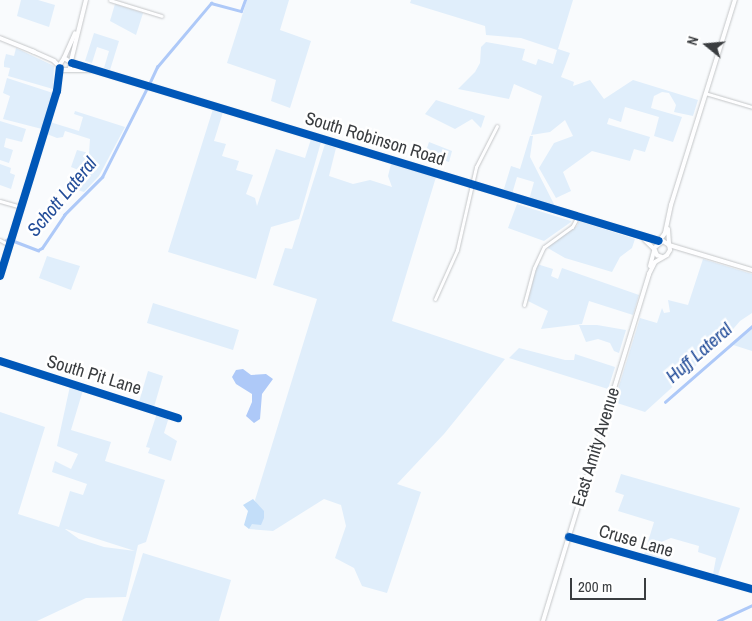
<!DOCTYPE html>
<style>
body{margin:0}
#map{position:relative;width:752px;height:621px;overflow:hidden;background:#f9fbfd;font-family:"Archivo Narrow",sans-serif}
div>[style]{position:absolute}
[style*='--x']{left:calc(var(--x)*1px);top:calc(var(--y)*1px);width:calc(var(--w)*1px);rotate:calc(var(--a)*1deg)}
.green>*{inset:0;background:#e0eefb}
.forest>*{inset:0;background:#c3def9}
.water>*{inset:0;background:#aec9f8}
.canal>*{height:2.5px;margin:-1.25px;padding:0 1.25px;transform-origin:1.25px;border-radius:1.25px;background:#aec9f8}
.roads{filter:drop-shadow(0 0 1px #c4c6c8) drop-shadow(0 0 1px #c4c6c8)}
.street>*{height:3px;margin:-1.5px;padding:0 1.5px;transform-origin:1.5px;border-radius:1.5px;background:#fefeff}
.secondary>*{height:4px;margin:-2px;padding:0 2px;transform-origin:2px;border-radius:2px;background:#fefeff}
.cycleway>*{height:8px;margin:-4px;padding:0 4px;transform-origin:4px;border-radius:4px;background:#0057b8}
span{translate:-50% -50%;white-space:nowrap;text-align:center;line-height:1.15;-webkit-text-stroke:5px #fff;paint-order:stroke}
.street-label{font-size:18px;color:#3a3d40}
.water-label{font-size:19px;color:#234d99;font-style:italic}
.north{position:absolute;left:682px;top:20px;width:50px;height:50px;-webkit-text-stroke:4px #fff;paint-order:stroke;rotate:287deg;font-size:14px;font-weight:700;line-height:20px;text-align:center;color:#3a3d40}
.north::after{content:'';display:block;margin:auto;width:18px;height:22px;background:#3a3d40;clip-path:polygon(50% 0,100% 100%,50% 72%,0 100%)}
.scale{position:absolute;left:570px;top:578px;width:76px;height:22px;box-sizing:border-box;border:2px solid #3a3d40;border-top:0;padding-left:6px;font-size:15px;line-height:18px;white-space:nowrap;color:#3a3d40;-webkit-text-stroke:4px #fff;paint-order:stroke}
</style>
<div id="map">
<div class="green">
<i style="clip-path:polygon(21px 0,38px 0,55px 5px,49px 27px,17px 16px)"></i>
<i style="clip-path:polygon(247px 0,289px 0,280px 30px,311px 41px,290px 108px,271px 101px,276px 80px,227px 63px)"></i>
<i style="clip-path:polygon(411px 0,573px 0,558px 49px,570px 53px,561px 77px,574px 82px,573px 86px,590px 80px,604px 99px,633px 80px,698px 100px,693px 116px,674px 112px,676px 105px,669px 93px,662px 92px,654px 96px,651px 108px,682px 117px,673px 142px,654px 136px,659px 117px,625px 107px,621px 122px,609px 118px,607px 124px,650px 137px,645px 152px,634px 149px,630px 161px,592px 151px,563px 172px,571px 191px,556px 198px,539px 168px,554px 143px,573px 136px,565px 120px,550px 132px,531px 135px,542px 96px,514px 84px,509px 99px,458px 89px,475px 72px,480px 63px,481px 47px,486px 42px,525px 49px,522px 60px,536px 65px,538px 59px,553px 64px,557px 50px,521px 38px,486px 35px,485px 26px,410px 3px)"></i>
<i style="clip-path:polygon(115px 4px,143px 13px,136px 35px,110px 21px)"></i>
<i style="clip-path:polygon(94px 33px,119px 41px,110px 70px,104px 68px,109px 51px,97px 47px,92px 63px,85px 61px)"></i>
<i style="clip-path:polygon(16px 48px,54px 66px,53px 89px,8px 76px,10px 68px,4px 67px,4px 62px,6px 54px,14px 56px)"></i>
<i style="clip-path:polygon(7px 78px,53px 93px,42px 129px,3px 119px,10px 96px,3px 93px)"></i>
<i style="clip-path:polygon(436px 100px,485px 116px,481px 128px,472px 119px,455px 129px,425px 114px)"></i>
<i style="clip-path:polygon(213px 109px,223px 112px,214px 141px,226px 144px,222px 156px,239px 161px,236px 170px,253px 175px,246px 194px,255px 198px,257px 206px,276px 149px,305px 158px,311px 139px,321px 142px,299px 219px,271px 227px,256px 279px,168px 252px)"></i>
<i style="clip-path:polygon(75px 111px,125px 127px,99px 176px,84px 192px,68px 187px,72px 175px,79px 177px,81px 171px,71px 167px,77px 150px,89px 153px,90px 139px,65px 131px,63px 137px,57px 138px,47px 134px,50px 122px,79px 131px,83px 117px,74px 114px)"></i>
<i style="clip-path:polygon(0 121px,26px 129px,22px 142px,6px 138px,4px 147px,13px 150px,9px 163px,0 160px)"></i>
<i style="clip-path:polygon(530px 136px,533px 136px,530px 157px,556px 208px,529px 200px,534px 182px,517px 177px,512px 194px,503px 192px,511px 166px,520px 169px)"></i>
<i style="clip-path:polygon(429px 142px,452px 151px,449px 162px,425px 154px)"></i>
<i style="clip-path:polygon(325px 144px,336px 148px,329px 176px,353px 184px,370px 180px,392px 187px,388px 176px,391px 164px,436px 177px,392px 321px,505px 359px,444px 434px,397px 484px,421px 492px,387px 593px,362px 586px,354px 568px,335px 558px,346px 526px,341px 505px,324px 499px,273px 531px,249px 529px,257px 506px,255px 500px,317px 299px,273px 285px,285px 248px,292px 249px)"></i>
<i style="clip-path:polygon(0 164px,11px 168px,10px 173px,15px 175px,11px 189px,0 185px)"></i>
<i style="clip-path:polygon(517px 204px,571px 221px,571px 222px,544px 241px,508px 228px)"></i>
<i style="clip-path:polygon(579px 221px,635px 239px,632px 248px,620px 257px,612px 272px,565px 258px,546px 247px,577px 226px)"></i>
<i style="clip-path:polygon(47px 256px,80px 266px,71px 290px,39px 278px)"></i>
<i style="clip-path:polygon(703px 259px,752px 274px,752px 313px,740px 321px,722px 342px,645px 412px,614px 402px,640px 318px,657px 323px,662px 308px,664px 313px,670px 312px,668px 300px,688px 305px)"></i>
<i style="clip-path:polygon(537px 264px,553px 269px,551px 276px,558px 279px,562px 268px,639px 295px,633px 315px,589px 301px,582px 324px,541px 329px,548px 311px,528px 301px)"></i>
<i style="clip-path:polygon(153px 303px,239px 330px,233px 350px,147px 323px)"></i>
<i style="clip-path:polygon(579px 325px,597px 325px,626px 330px,619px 353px,614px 351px,610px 343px,598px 339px,586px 342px)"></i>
<i style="clip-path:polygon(752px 327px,752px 351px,730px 344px)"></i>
<i style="clip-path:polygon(519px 348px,565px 360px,574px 360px,575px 354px,615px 367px,608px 389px,509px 358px)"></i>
<i style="clip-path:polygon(148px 371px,163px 376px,154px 407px,139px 402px)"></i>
<i style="clip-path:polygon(evenodd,70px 386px,83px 390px,71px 430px,111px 442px,105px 461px,165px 480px,146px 542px,138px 545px,126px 597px,86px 598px,37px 621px,0 621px,0 412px,45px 427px,18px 514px,59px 527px,70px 491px,83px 495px,87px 484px,52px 472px,55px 461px,71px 469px,78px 454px,57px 446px,70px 386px,65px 529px,66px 529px,135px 551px,104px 547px,79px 539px,65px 529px)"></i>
<i style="clip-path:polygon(157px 413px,169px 417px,164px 433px,177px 441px,171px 461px,148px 453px,150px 448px,146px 447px)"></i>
<i style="clip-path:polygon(621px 474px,740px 508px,718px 575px,713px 574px,716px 558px,698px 552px,699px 546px,671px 538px,656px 544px,653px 555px,686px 565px,684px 567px,644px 555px,654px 522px,618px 511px,624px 495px,615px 492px)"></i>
<i style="clip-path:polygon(143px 553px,231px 580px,219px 621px,122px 621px)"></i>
</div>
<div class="forest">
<i style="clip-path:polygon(253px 499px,264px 511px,264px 518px,261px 525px,252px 524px,249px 529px,244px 525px,248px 511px,243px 505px)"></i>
</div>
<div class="water">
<i style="clip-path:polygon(243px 369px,251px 375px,266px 374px,273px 379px,262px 394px,260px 419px,254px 423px,246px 416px,252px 402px,252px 394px,236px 384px,232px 377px,236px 370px)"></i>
</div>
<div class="canal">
<i style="--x:150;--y:82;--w:17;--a:-65"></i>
<i style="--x:157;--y:67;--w:84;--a:-49.8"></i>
<i style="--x:211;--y:3;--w:31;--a:15"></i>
<i style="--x:241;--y:11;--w:12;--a:-70"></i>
<i style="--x:6;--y:240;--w:2;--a:-27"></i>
<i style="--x:14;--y:241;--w:26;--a:21"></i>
<i style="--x:38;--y:250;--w:4;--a:-27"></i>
<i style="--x:42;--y:248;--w:40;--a:-56"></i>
<i style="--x:64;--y:215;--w:54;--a:-45"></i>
<i style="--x:102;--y:177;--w:100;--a:-63.2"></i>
<i style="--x:665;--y:402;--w:116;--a:-41.1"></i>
<i style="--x:718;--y:621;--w:38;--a:-25"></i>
</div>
<div class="roads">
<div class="street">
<i style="--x:110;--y:0;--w:54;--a:17.1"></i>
<i style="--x:705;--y:93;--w:49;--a:16.6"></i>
<i style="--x:0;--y:201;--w:22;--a:16"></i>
<i style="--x:0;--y:240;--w:10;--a:29"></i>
<i style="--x:435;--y:299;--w:54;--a:-65.8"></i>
<i style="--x:457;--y:250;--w:85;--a:-77.1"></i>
<i style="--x:476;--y:167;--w:46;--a:-62.9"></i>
<i style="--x:524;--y:305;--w:38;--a:-75"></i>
<i style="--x:534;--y:268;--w:23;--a:-65"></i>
<i style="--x:544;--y:247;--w:34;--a:-36"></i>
<i style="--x:572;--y:227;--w:10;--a:-61"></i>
<i style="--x:0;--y:361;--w:187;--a:17.8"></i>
<i style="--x:569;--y:537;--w:190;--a:15.9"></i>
</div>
<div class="secondary">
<i style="--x:0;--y:38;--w:37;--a:22"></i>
<i style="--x:32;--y:51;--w:24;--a:24"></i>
<i style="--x:54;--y:61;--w:13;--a:45"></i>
<i style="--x:63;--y:70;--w:6;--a:0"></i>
<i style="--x:69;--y:70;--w:8;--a:-67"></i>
<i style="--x:72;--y:63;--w:9;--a:-148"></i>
<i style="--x:64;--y:58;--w:9;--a:122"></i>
<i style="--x:64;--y:58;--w:27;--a:-66"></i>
<i style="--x:71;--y:61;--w:63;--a:-76.2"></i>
<i style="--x:72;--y:63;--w:613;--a:16.87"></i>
<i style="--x:69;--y:70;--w:27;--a:0"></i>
<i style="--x:668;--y:229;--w:15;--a:86"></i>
<i style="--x:644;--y:239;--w:14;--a:45"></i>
<i style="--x:660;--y:240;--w:9;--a:-54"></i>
<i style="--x:665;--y:233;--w:29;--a:-78"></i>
<i style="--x:671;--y:205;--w:215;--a:-72.7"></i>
<i style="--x:669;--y:245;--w:87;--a:16.8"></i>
<i style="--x:650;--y:266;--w:16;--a:-75"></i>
<i style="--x:0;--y:276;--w:194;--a:-72.9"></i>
<i style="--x:57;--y:91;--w:23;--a:-83"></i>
<i style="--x:543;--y:621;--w:363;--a:-73"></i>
<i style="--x:649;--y:274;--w:13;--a:-63"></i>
<i style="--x:655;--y:262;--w:14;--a:-30"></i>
<i style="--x:667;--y:255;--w:6;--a:-59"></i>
<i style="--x:670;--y:250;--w:5;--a:-101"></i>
<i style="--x:669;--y:245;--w:7;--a:-146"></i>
<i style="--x:663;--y:241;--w:11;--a:142"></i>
<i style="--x:654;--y:248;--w:8;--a:67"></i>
<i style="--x:657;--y:255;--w:5;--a:22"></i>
</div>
</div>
<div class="cycleway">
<i style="--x:72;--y:63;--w:613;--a:16.87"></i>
<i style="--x:0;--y:276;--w:194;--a:-72.9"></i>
<i style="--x:57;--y:91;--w:23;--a:-83"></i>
<i style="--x:0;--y:361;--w:187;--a:17.8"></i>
<i style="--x:569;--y:537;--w:190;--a:15.9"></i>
</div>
<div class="street-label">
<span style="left:375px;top:139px;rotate:17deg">South Robinson Road</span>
<span style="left:94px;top:375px;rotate:17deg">South Pit Lane</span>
<span style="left:596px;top:447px;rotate:-73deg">East Amity Avenue</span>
<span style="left:636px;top:541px;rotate:16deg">Cruse Lane</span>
</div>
<div class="water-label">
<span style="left:62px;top:197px;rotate:-50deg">Schott Lateral</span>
<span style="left:699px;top:353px;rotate:-41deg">Huff Lateral</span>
</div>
<div class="north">N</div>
<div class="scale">200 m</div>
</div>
